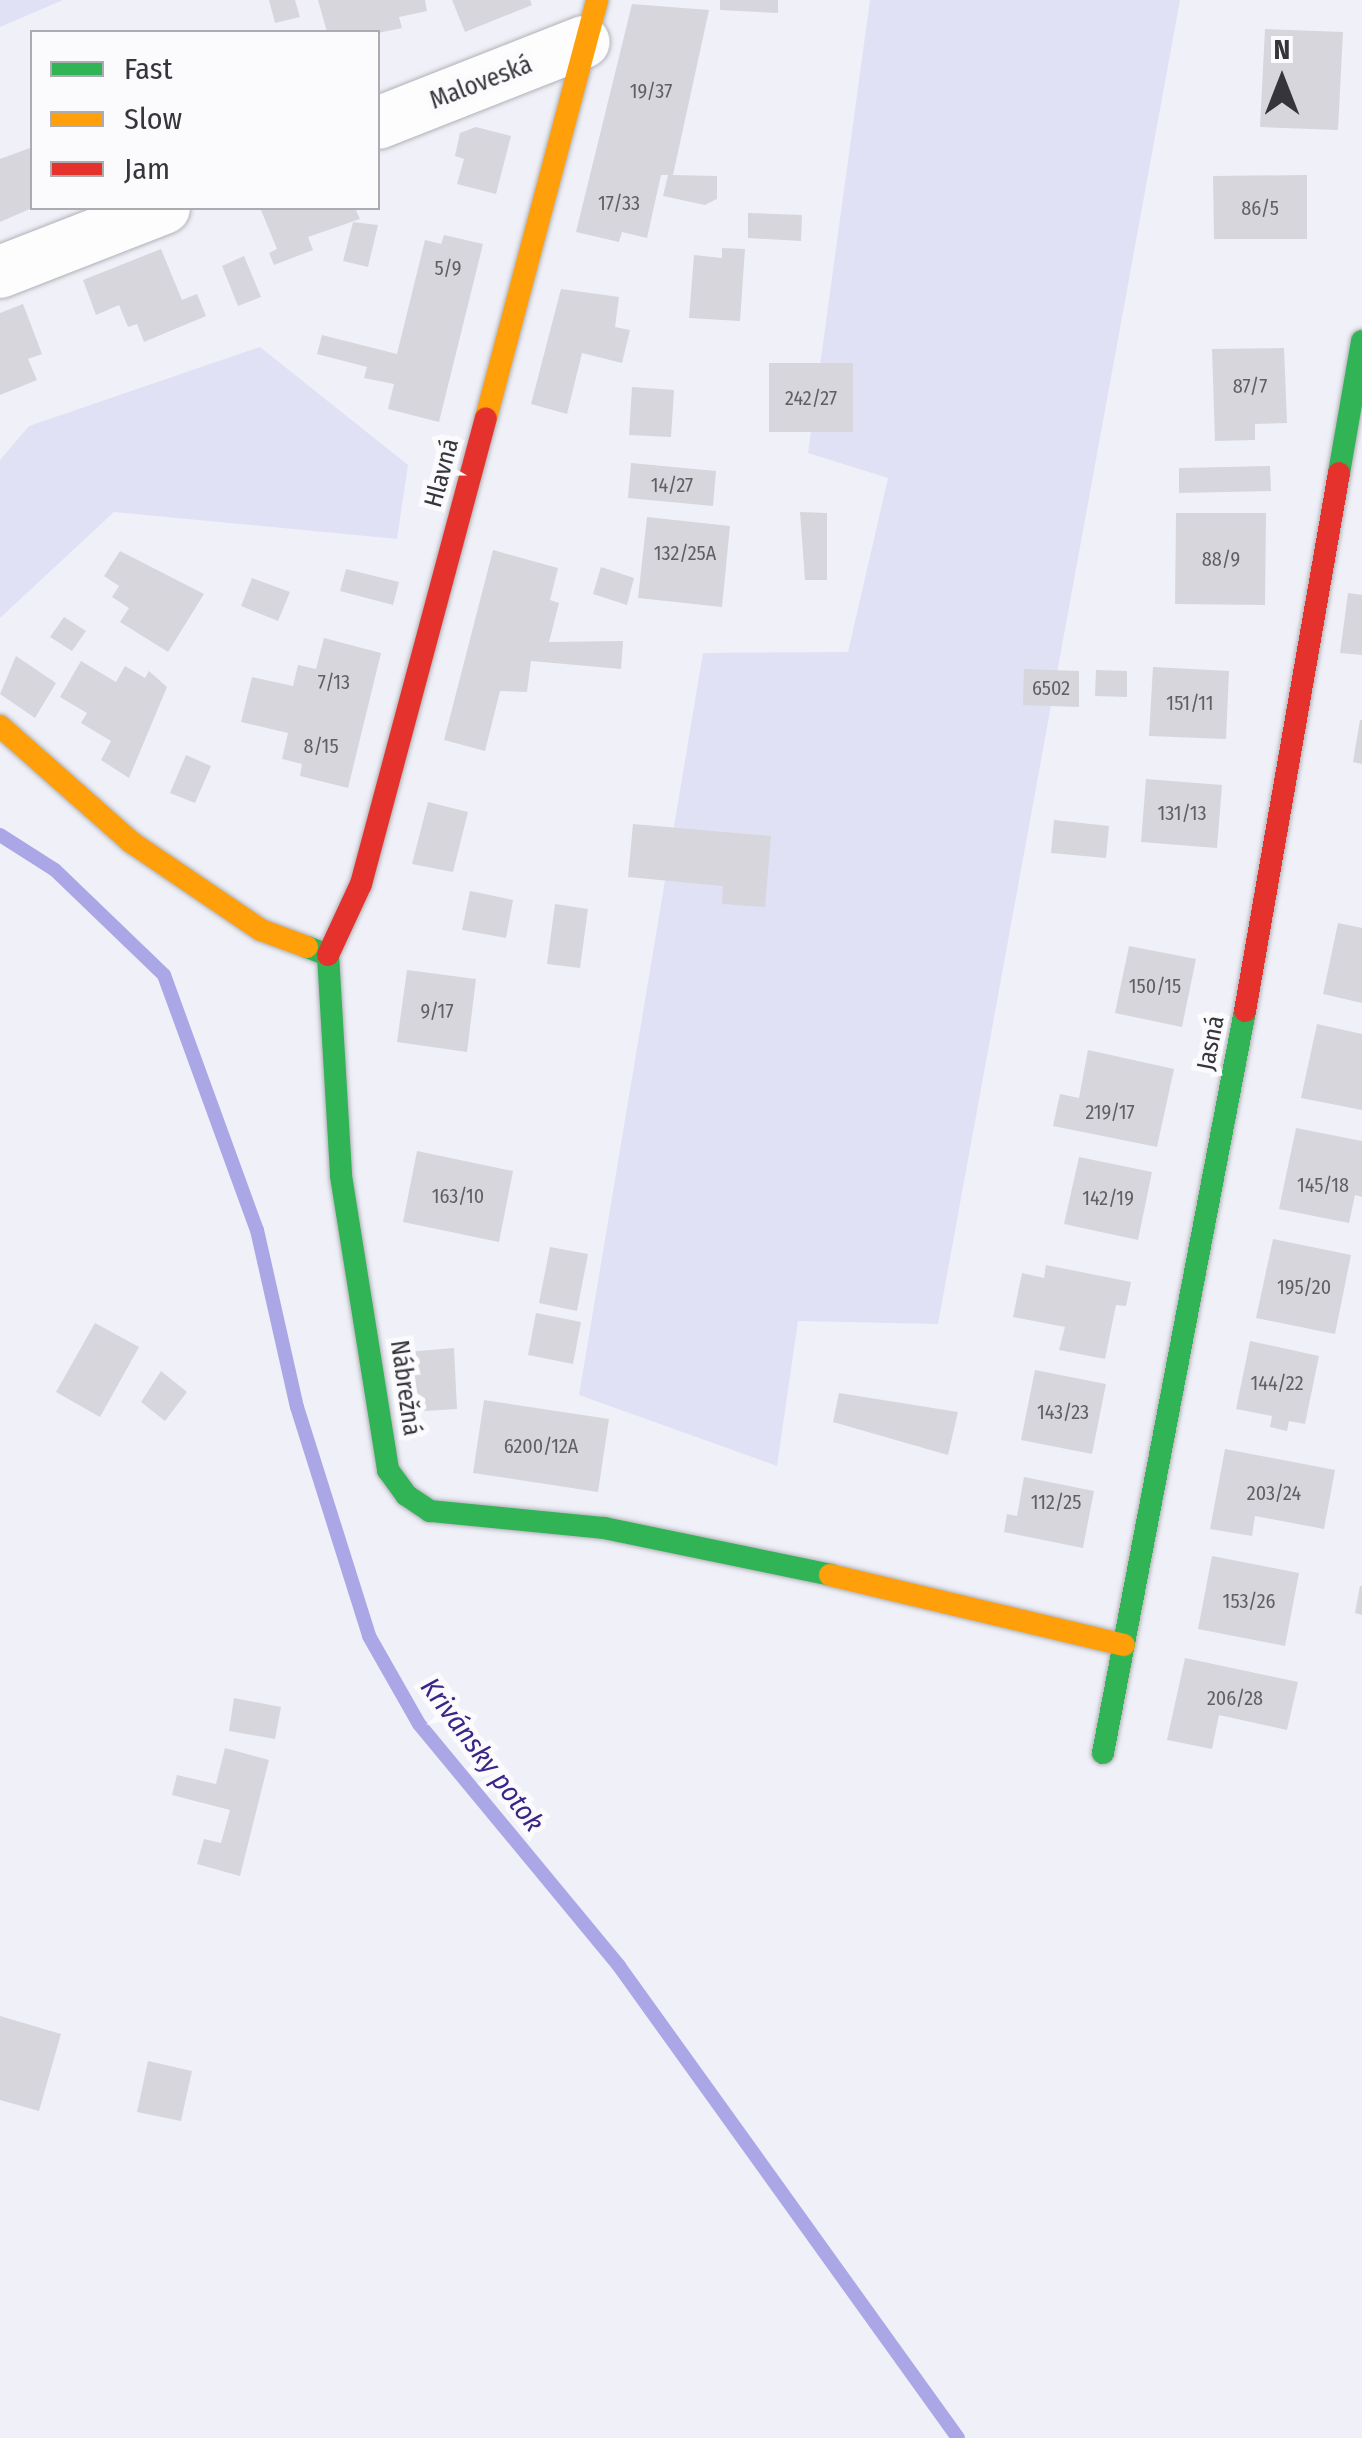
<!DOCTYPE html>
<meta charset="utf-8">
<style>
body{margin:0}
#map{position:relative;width:1362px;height:2438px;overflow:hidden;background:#f0f0f8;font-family:"Fira Sans Condensed",sans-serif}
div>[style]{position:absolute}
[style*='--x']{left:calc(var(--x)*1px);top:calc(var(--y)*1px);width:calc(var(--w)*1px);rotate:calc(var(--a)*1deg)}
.green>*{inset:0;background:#e1e1f6}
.stream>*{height:14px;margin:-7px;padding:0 7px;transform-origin:7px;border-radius:7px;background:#aba7e6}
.building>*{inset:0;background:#d6d6dc}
.roads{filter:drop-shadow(0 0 2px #b0b0b7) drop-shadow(0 0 2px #b0b0b7)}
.street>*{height:52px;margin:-26px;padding:0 26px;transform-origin:26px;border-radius:26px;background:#fdfdfe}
.fast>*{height:22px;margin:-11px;padding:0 11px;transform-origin:11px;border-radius:11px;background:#30b455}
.slow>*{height:22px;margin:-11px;padding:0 11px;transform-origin:11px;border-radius:11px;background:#ff9f0a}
.jam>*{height:22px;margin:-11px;padding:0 11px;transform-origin:11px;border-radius:11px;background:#e5322d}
span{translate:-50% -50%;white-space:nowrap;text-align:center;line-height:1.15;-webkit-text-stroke:10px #fbfbfe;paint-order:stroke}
.number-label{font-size:20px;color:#5f5f64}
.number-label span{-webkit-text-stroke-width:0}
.street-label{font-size:25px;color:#35353a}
.water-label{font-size:28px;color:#3b2488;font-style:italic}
.legend{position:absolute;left:30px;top:30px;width:350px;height:180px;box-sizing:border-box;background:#fbfbfe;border:2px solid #acacb0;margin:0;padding:12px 18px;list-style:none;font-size:30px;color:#35353a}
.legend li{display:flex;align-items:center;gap:20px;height:50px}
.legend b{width:50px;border:2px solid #acacb0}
.north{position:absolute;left:1232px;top:30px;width:100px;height:100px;-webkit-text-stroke:8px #fbfbfe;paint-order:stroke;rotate:0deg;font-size:28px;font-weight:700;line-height:40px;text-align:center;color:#35353a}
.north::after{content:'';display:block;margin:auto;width:35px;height:45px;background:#35353a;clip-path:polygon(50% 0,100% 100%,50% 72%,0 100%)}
</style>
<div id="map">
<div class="green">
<i style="clip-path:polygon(0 0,63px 0,0 27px)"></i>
<i style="clip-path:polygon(870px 0,1180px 0,938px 1324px,798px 1321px,777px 1466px,579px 1395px,703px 653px,848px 652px,888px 478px,808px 453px)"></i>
<i style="clip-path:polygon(260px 347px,408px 465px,397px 539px,114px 512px,0 618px,0 460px,29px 426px)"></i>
</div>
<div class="stream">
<i style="--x:0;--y:835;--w:65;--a:32.5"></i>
<i style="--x:55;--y:870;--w:151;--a:43.9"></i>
<i style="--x:164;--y:975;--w:271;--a:70"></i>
<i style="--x:257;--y:1230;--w:181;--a:77.3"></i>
<i style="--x:297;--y:1407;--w:240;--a:72.5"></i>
<i style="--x:369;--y:1636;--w:101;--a:60.4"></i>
<i style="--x:419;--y:1724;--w:314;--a:50.4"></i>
<i style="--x:619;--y:1966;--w:581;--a:54.31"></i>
</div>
<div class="building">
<i style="clip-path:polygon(269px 0,295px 0,300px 17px,275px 23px)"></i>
<i style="clip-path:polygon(318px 0,425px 0,427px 11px,399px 17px,402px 28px,378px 33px,327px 32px)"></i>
<i style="clip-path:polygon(452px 0,530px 0,532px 5px,465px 32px)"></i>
<i style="clip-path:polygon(720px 0,778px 0,778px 13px,720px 10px)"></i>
<i style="clip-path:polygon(632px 4px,709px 10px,673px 175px,717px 176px,717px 199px,705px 205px,663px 196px,668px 175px,661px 175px,647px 238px,622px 232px,619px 242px,576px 232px)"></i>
<i style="clip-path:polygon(1265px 29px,1343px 32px,1338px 130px,1260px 127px)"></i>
<i style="clip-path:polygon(476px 127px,511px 136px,496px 194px,457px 184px,464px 159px,455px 156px,460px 133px)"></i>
<i style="clip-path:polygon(30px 148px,32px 208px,0 222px,0 159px)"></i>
<i style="clip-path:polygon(1307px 175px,1307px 239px,1214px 239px,1213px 176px)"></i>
<i style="clip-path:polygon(355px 208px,360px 219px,308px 237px,313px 250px,274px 265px,269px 253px,277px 249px,261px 210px)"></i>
<i style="clip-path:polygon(748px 213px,802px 215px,801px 241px,748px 238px)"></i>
<i style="clip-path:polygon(353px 222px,378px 225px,368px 267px,343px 261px)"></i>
<i style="clip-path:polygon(444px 235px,483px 244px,439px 422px,388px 409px,394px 384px,364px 378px,367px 367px,317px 354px,322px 335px,397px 354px,425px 240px,441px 244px)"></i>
<i style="clip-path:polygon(722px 248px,745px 249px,740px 321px,689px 318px,694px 255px,722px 258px)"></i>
<i style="clip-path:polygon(161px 249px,182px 300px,197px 294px,206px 316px,144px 342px,137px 324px,128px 327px,119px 305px,96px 315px,83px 280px)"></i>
<i style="clip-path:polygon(244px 256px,261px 297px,238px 306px,222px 266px)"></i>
<i style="clip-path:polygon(561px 289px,619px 297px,615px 327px,630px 330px,622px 363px,582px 353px,567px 414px,531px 404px)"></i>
<i style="clip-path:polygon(23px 304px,42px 354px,28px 359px,37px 380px,0 395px,0 313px)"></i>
<i style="clip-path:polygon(1284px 348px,1287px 423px,1255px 424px,1255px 440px,1215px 441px,1212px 349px)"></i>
<i style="clip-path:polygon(769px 363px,853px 363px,853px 432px,769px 432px)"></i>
<i style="clip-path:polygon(632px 387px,674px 390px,671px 437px,629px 435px)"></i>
<i style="clip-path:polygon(631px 463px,716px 471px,713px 506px,628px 498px)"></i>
<i style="clip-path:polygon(1270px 466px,1271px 491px,1179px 493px,1179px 468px)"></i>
<i style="clip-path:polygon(800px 512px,827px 513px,827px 580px,805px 580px)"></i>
<i style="clip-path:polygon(1176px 513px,1266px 513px,1265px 605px,1175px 604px)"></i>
<i style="clip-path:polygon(647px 517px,730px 526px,722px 607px,638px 598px)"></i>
<i style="clip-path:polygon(493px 550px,558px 568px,550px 600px,559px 603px,549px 642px,623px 641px,621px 669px,531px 661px,527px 692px,500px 691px,485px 751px,444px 740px)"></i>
<i style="clip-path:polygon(120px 551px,204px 594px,168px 652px,120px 622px,129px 608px,112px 597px,119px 586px,104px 576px)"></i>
<i style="clip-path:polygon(601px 567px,634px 578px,627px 605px,593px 594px)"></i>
<i style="clip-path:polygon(346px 569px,399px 582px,393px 605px,340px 591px)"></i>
<i style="clip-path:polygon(252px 578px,290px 592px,278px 621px,241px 606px)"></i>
<i style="clip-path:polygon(1348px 593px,1362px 595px,1362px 655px,1340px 653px)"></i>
<i style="clip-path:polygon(64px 617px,86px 631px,72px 651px,50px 637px)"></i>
<i style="clip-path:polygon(324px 638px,381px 653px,348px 788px,300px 776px,302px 764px,282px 759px,288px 733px,241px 722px,252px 677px,293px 686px,298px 665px,316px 669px)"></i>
<i style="clip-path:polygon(16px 656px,56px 683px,35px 718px,0 694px)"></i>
<i style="clip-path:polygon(81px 661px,116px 682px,125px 666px,145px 678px,149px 671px,167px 687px,129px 778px,101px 760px,111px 741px,81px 723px,87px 713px,60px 697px)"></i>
<i style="clip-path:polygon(1153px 667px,1229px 671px,1226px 739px,1149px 736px)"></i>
<i style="clip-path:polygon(1024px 669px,1079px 671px,1079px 707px,1023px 705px)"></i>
<i style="clip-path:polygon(1096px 670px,1127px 671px,1127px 697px,1095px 696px)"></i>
<i style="clip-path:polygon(1360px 720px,1362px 720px,1362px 764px,1353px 762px)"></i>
<i style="clip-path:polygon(186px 755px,211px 766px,195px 803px,170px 793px)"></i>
<i style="clip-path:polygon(1146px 779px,1222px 785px,1217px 848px,1141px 842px)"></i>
<i style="clip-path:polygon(428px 802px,468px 812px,453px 872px,412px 864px)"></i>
<i style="clip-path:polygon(1054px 820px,1109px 826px,1106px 858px,1051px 853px)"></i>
<i style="clip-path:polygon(633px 824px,771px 836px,765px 907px,722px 904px,723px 886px,628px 877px)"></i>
<i style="clip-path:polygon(470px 891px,513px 900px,506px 938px,462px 930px)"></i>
<i style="clip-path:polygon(555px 904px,588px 909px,580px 968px,547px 964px)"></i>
<i style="clip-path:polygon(1338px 923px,1362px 928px,1362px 1003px,1323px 994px)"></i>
<i style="clip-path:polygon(1129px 946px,1196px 959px,1182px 1027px,1115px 1013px)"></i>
<i style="clip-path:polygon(407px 970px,476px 979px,467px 1052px,397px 1042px)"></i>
<i style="clip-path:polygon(1317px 1024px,1362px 1034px,1362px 1110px,1301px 1098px)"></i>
<i style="clip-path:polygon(1088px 1050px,1174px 1069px,1157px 1147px,1053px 1126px,1060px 1094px,1079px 1098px)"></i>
<i style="clip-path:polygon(1296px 1128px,1362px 1141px,1362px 1197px,1355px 1195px,1349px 1223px,1279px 1209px)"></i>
<i style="clip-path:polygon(417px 1151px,513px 1171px,499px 1242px,403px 1222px)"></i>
<i style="clip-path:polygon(1079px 1157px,1152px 1172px,1138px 1240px,1064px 1224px)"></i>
<i style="clip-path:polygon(1273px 1239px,1351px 1255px,1335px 1334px,1256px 1318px)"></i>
<i style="clip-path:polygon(550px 1247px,588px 1254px,577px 1311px,539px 1303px)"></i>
<i style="clip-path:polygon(1046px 1265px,1131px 1282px,1126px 1306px,1116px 1305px,1105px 1359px,1059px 1350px,1065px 1327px,1013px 1317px,1022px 1273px,1044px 1278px)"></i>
<i style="clip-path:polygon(536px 1313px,581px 1322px,573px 1364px,528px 1355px)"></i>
<i style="clip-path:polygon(95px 1323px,139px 1347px,100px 1417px,56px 1392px)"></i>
<i style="clip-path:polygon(1250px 1341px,1319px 1356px,1305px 1424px,1289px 1421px,1287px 1431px,1270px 1427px,1272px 1416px,1236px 1409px)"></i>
<i style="clip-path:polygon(454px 1348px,457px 1409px,409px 1412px,406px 1352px)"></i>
<i style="clip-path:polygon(1035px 1370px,1106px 1384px,1092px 1454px,1021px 1440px)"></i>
<i style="clip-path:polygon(161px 1371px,187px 1392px,165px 1421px,141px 1402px)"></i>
<i style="clip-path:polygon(839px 1393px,958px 1412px,948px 1455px,833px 1422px)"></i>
<i style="clip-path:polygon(484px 1400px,609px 1419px,598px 1492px,473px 1473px)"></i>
<i style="clip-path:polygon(1225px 1449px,1335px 1470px,1324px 1529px,1255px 1516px,1252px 1536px,1210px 1529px)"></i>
<i style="clip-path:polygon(1024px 1477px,1094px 1491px,1083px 1548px,1004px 1532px,1007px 1514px,1017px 1516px)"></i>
<i style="clip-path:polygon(1212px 1556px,1299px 1573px,1285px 1646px,1198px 1629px)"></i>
<i style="clip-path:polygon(1360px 1586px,1362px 1586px,1362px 1615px,1355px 1613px)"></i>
<i style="clip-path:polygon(1185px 1658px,1298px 1682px,1287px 1730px,1219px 1715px,1212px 1749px,1167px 1740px)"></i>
<i style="clip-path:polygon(234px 1698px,281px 1707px,275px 1739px,229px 1731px)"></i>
<i style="clip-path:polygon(225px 1748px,269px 1760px,240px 1876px,197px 1864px,204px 1839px,221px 1843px,230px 1810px,172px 1795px,177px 1775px,216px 1784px)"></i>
<i style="clip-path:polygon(0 2016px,61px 2034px,39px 2111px,0 2100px)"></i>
<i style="clip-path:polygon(148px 2061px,192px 2071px,181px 2121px,137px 2112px)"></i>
</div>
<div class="roads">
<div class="street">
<i style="--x:378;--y:123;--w:221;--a:-21.5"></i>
<i style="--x:0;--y:272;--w:176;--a:-21.3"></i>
</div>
<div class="fast">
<i style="--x:1339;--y:473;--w:134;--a:-80.1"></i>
<i style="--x:307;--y:947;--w:22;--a:21"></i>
<i style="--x:328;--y:955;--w:221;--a:86.6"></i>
<i style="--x:341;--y:1176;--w:298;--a:80.9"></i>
<i style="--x:388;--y:1470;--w:31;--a:54"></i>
<i style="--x:406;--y:1495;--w:29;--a:34"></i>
<i style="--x:430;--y:1511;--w:175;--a:5.6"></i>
<i style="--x:604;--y:1528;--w:231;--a:11.7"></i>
<i style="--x:1103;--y:1753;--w:755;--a:-79.17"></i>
</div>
<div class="slow">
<i style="--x:486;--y:418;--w:432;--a:-75.1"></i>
<i style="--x:0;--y:726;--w:175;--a:41.5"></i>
<i style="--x:131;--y:842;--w:157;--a:34.1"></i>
<i style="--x:261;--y:930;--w:49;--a:20.3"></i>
<i style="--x:830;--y:1575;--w:302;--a:13.4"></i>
</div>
<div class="jam">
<i style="--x:328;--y:955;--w:78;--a:-65.1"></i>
<i style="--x:361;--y:884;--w:482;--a:-75"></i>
<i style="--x:1245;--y:1011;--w:546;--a:-80.09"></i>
</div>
</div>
<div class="number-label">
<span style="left:651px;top:91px">19/37</span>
<span style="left:619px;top:203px">17/33</span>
<span style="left:1260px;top:208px">86/5</span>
<span style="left:448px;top:268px">5/9</span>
<span style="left:1250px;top:386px">87/7</span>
<span style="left:811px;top:398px">242/27</span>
<span style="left:672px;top:485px">14/27</span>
<span style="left:685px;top:553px">132/25A</span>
<span style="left:1221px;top:559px">88/9</span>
<span style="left:334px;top:682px">7/13</span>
<span style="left:1051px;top:688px">6502</span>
<span style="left:1190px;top:703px">151/11</span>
<span style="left:321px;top:746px">8/15</span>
<span style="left:1182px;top:813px">131/13</span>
<span style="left:1155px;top:986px">150/15</span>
<span style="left:437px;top:1011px">9/17</span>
<span style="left:1110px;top:1112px">219/17</span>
<span style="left:1323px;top:1185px">145/18</span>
<span style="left:458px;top:1196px">163/10</span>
<span style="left:1108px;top:1198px">142/19</span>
<span style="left:1304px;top:1287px">195/20</span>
<span style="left:1277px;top:1383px">144/22</span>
<span style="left:1063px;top:1412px">143/23</span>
<span style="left:541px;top:1446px">6200/12A</span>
<span style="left:1274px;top:1493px">203/24</span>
<span style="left:1056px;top:1502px">112/25</span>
<span style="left:1249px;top:1601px">153/26</span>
<span style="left:1235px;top:1698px">206/28</span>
</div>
<div class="street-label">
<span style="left:481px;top:83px;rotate:-21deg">Maloveská</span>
<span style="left:442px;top:473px;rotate:-75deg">Hlavná</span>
<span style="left:1211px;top:1043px;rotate:-79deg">Jasná</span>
<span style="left:405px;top:1388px;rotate:82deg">Nábrežná</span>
</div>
<div class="water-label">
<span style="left:482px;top:1755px;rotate:53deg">Krivánsky potok</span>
</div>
<ul class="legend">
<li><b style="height:12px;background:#30b455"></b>Fast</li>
<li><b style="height:12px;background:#ff9f0a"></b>Slow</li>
<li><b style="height:12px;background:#e5322d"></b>Jam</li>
</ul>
<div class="north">N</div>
</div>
